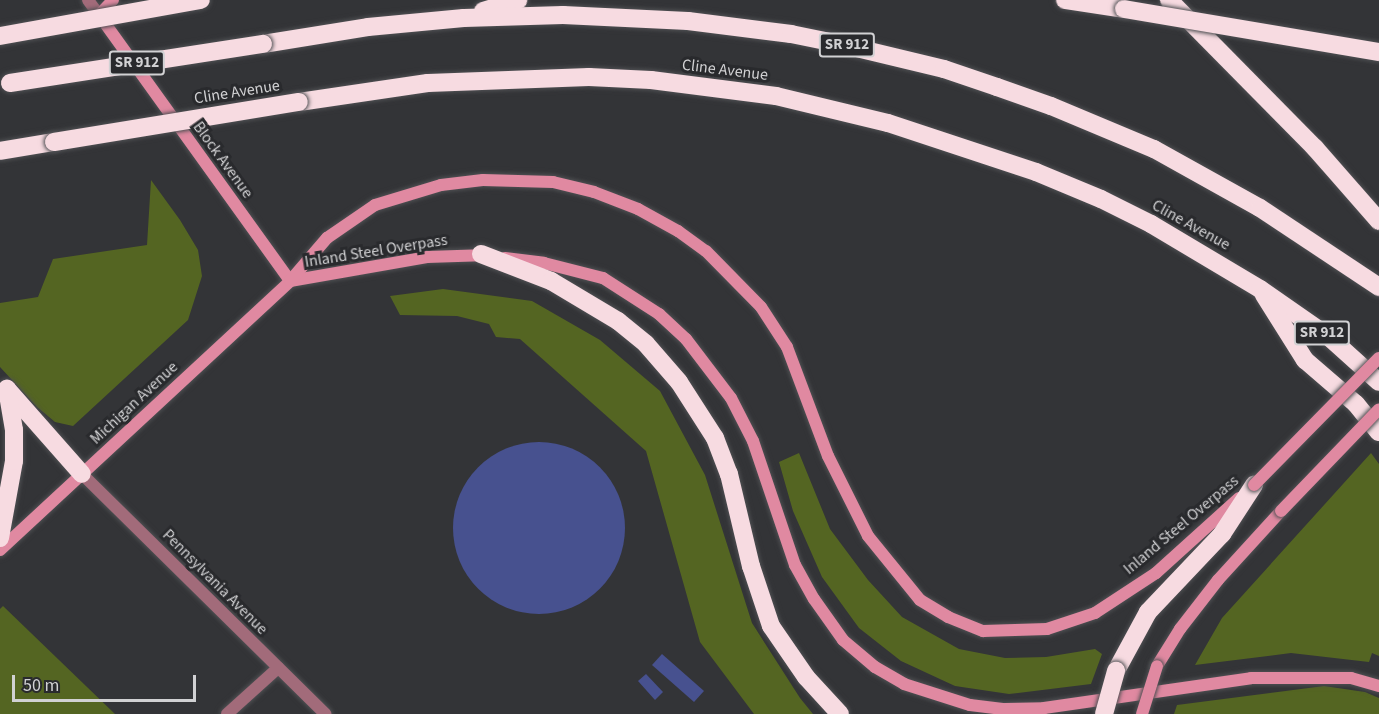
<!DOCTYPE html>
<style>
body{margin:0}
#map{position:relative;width:1379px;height:714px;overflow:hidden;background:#333437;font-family:"Source Sans 3",sans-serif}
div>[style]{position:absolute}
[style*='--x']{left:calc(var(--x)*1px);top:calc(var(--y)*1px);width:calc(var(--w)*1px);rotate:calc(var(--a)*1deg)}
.green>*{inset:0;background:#546522}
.building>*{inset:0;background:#47518f}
.round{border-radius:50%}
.roads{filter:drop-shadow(0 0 2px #4f5053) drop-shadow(0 0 2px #4f5053)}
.lane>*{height:12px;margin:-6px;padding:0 6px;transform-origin:6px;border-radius:6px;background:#a26b7a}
.street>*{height:12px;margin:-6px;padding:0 6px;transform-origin:6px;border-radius:6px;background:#a26b7a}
.secondary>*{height:12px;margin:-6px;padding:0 6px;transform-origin:6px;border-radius:6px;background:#e089a1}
.highway>*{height:18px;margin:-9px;padding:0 9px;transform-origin:9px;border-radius:9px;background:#f7dbe1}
.bridges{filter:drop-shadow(0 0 2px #4f5053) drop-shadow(0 0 2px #4f5053)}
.secondary-bridge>*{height:12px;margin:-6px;padding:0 6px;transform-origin:6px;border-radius:6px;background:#e089a1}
.highway-bridge>*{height:18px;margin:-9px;padding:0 9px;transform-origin:9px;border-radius:9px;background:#f7dbe1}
span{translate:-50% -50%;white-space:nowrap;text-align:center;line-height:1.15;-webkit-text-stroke:6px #292a2d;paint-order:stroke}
.shield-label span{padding:2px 4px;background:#292a2d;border:2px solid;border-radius:4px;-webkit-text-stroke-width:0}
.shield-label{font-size:15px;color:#d1d1d3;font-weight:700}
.street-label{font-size:16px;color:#d1d1d3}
.scale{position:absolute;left:12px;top:675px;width:184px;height:27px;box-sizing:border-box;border:3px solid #d1d1d3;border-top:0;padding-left:8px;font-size:18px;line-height:21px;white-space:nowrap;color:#d1d1d3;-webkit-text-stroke:4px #292a2d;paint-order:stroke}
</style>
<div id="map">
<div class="green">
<i style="clip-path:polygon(151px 180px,180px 220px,198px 250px,202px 276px,188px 320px,73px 426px,55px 422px,37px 407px,0 367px,0 303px,38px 297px,53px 259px,147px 245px)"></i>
<i style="clip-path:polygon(443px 289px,532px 301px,600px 340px,660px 391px,705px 475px,752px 623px,800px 698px,813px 714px,754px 714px,700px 642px,646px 451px,520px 339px,496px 337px,489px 324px,457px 316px,400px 315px,390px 296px)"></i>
<i style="clip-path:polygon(799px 453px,830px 529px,868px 580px,902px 617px,959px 649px,1005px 658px,1046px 657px,1095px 649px,1102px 654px,1091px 684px,1009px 694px,955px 686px,901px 661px,859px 628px,822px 577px,793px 511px,779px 462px)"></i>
<i style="clip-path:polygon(1371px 453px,1379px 464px,1379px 656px,1372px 653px,1369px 662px,1291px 653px,1195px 665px,1222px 618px)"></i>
<i style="clip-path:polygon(3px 606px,115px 714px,0 714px,0 609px)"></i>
<i style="clip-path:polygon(1324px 686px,1365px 692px,1379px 698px,1379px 714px,1174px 714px,1177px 705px)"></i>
</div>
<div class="building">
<i class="round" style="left:453px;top:442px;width:172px;height:172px"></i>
<i style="clip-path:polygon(662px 654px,704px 691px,694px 702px,652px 665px)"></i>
<i style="clip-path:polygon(646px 674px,663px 692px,655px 700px,638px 681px)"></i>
</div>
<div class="roads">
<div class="lane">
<i style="--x:227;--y:714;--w:69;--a:-42"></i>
</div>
<div class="street">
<i style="--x:88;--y:0;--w:19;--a:54"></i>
<i style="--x:82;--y:474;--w:342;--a:44.6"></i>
</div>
<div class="secondary">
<i style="--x:113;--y:0;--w:21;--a:133"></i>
<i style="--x:99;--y:15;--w:327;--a:54.3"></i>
<i style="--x:505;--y:258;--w:39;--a:7"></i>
<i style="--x:544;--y:263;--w:61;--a:14.3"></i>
<i style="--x:603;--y:278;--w:67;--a:32.7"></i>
<i style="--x:659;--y:314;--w:37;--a:43"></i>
<i style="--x:686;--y:339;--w:74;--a:52.7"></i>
<i style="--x:731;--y:398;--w:48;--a:62.9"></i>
<i style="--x:753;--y:441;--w:131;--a:71.3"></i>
<i style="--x:795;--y:565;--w:39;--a:61"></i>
<i style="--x:814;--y:599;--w:50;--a:54.7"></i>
<i style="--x:843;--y:640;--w:42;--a:40.2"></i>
<i style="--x:875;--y:667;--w:34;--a:30"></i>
<i style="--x:904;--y:684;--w:69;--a:17.7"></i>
<i style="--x:970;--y:705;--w:35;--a:7"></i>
<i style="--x:1005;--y:709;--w:39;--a:-1"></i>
<i style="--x:1044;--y:708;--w:209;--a:-8.2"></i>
<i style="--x:1251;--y:678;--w:100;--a:0"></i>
<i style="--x:1351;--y:678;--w:29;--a:16"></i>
<i style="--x:290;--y:281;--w:139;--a:-9.9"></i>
<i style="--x:427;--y:257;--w:61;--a:-1.9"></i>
<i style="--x:0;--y:550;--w:396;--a:-42.8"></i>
<i style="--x:290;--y:281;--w:57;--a:-49.3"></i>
<i style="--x:327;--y:238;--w:58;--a:-34.5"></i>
<i style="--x:375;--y:205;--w:69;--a:-16.9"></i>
<i style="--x:441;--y:185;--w:42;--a:-6.8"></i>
<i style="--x:483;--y:180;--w:70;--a:1.6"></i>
<i style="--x:553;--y:182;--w:42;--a:13.7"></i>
<i style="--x:594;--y:192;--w:47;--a:21.1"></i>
<i style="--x:638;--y:209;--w:46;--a:28.8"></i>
<i style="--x:678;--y:231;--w:34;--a:36"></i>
<i style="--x:706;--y:251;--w:78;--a:45.5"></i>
<i style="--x:761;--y:307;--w:48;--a:57"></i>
<i style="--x:787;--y:347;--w:116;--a:69.4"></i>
<i style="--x:828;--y:456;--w:89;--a:63.4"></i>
<i style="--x:868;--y:536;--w:82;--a:50.9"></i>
<i style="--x:920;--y:600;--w:33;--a:31"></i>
<i style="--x:948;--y:617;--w:38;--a:22"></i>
<i style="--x:983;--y:631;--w:64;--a:-1.8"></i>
<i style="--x:1047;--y:629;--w:51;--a:-18.4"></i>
<i style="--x:1095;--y:613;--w:73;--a:-33.3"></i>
<i style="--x:1156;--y:573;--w:112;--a:-42.1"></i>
<i style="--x:1157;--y:666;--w:44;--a:-58.1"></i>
<i style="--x:1180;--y:629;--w:62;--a:-52.2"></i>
<i style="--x:1218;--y:580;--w:93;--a:-47.6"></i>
</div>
<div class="highway">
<i style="--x:1065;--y:0;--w:60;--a:8.7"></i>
<i style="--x:1169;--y:0;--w:208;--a:45.4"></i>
<i style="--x:1315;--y:148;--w:97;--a:48.8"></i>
<i style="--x:483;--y:11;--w:37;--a:-17"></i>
<i style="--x:263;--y:44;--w:106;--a:-9.2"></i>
<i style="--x:368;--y:27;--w:96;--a:-5.4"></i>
<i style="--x:464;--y:18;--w:99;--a:-1.7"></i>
<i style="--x:563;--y:15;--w:125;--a:2.7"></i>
<i style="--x:688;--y:21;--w:104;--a:7.2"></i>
<i style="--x:791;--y:34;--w:50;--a:11.5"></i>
<i style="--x:840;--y:44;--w:107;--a:13.5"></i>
<i style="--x:944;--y:69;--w:56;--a:18.8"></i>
<i style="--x:997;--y:87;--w:57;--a:19.4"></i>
<i style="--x:1051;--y:106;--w:112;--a:22.7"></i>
<i style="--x:1154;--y:149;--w:121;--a:29.1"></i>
<i style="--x:1260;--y:208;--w:143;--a:33.6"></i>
<i style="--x:299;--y:102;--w:130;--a:-8.4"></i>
<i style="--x:428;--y:83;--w:161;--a:-2.1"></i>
<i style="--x:589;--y:77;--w:62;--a:2.8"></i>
<i style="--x:651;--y:80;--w:126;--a:7.3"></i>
<i style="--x:776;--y:96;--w:115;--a:13.6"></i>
<i style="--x:888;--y:123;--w:156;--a:18.3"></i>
<i style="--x:1036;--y:172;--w:70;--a:22.6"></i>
<i style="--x:1101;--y:199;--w:56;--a:26.6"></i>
<i style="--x:1151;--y:224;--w:127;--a:30.8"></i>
<i style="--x:1260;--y:289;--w:84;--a:34.8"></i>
<i style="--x:1329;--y:337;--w:67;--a:42"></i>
<i style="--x:0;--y:151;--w:55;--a:-9.5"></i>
<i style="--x:481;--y:254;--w:75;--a:21.1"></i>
<i style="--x:551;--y:281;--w:78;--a:30.8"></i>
<i style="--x:618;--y:321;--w:36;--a:39"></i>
<i style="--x:646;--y:344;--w:50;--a:49"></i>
<i style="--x:679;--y:382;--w:67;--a:57.3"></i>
<i style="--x:715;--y:438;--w:39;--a:69"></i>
<i style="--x:729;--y:474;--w:95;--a:76.6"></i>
<i style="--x:751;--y:566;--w:63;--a:71.6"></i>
<i style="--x:771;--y:626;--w:62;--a:55.5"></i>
<i style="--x:806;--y:677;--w:50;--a:47.4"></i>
<i style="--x:1264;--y:295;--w:77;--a:57.8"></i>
<i style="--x:1305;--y:360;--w:67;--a:40.8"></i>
<i style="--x:1356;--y:404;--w:36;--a:51"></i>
<i style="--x:7;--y:389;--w:113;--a:48.6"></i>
<i style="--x:0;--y:538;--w:78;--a:-79.7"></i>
<i style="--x:14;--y:461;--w:31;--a:-90"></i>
<i style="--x:14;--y:430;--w:42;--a:-99.7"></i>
<i style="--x:1116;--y:671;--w:67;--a:-61.5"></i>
<i style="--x:1148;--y:612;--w:108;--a:-46.5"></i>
<i style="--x:1222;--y:534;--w:59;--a:-56.9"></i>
</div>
</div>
<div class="bridges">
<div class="secondary-bridge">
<i style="--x:1254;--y:485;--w:178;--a:-45.5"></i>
<i style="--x:1281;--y:511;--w:141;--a:-46.1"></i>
<i style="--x:1142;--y:714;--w:50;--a:-72.6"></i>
</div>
<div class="highway-bridge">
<i style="--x:1124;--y:9;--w:259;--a:9.6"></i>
<i style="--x:0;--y:36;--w:204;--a:-10.2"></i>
<i style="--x:10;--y:83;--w:256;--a:-8.8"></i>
<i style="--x:54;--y:142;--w:248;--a:-9.3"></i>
<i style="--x:1104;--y:714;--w:45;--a:-74.4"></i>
</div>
</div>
<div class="shield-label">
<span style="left:847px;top:45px">SR 912</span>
<span style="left:137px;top:63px">SR 912</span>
<span style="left:1322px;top:333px">SR 912</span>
</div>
<div class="street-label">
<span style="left:725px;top:70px;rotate:7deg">Cline Avenue</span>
<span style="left:237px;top:92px;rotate:-9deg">Cline Avenue</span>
<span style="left:223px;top:160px;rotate:54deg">Block Avenue</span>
<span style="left:1191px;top:225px;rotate:29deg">Cline Avenue</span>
<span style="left:376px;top:251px;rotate:-9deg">Inland Steel Overpass</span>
<span style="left:134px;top:403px;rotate:-43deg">Michigan Avenue</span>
<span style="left:1181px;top:525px;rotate:-40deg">Inland Steel Overpass</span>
<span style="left:215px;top:582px;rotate:45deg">Pennsylvania Avenue</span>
</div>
<div class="scale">50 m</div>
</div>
